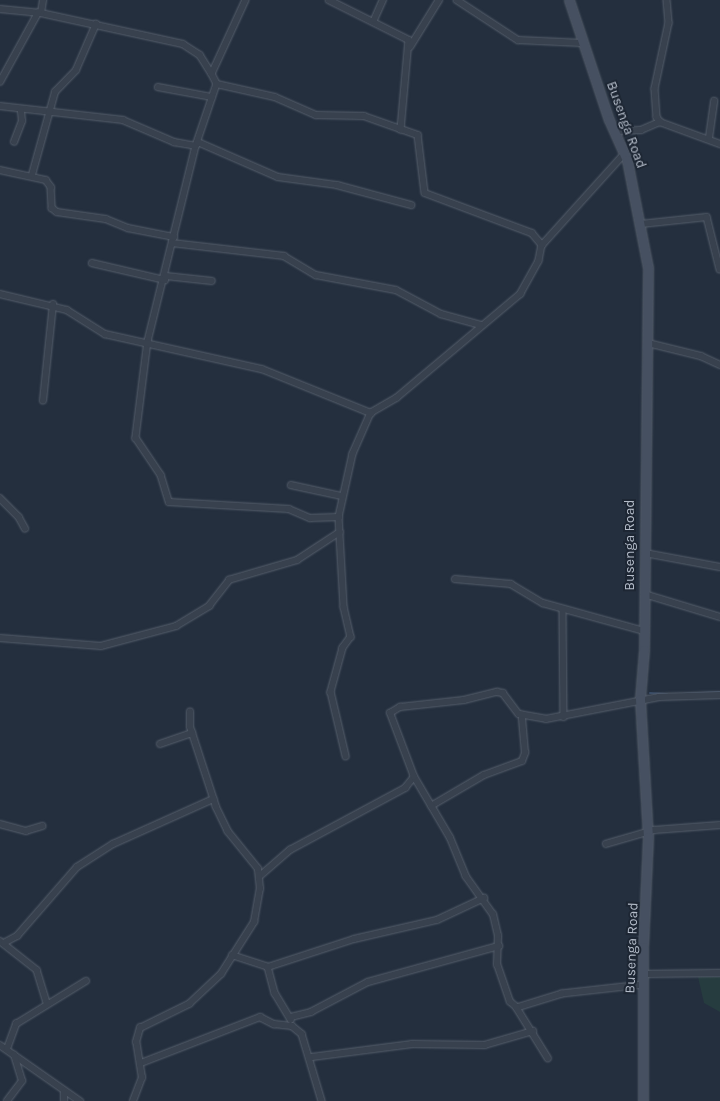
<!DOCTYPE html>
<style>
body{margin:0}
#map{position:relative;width:720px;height:1101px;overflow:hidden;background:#242f3e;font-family:Karla,sans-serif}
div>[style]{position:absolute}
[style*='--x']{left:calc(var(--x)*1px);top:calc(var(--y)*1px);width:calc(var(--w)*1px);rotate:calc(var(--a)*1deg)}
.green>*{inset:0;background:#263c3f}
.stream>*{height:2px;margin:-1px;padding:0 1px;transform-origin:1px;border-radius:1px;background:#394c67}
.roads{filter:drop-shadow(0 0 1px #565f6c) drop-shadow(0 0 1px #565f6c)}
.street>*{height:5.5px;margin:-2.75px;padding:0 2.75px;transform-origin:2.75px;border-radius:2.75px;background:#38414e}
.secondary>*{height:9px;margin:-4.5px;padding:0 4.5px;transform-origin:4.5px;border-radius:4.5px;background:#465061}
span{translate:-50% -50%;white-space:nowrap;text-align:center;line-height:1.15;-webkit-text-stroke:4px #1d2633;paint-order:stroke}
.street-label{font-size:14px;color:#b4bcc9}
</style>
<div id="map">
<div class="green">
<i style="clip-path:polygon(698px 977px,720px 977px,720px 1012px,704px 1003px)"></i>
</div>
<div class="stream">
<i style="--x:650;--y:693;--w:17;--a:3"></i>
<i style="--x:682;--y:694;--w:38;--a:-3"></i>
</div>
<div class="roads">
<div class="street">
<i style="--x:246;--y:0;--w:81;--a:114.7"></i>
<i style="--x:212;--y:74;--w:11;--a:63"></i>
<i style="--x:217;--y:84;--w:59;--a:12.6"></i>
<i style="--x:275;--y:97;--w:45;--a:23.7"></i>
<i style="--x:316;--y:115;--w:48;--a:1.2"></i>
<i style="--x:364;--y:116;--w:57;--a:19.4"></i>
<i style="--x:418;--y:135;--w:58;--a:83.1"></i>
<i style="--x:425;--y:193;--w:114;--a:20.5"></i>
<i style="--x:532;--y:233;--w:16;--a:50"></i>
<i style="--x:542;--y:245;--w:16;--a:101"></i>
<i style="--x:539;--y:261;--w:38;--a:119"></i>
<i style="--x:521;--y:294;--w:162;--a:140"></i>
<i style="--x:397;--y:398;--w:30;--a:150"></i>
<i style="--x:371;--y:413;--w:45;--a:113.7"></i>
<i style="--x:353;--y:454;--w:65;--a:102.5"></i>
<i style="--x:339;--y:517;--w:90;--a:86.8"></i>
<i style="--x:344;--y:607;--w:31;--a:77"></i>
<i style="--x:351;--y:637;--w:14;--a:126"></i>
<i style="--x:343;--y:648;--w:46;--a:105.3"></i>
<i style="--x:331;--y:692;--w:66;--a:76.8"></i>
<i style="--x:329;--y:0;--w:89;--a:26.6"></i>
<i style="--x:409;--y:40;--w:90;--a:95.1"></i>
<i style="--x:457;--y:0;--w:73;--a:33.3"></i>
<i style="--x:518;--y:40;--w:64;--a:2.7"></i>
<i style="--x:667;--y:0;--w:23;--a:85"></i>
<i style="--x:669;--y:23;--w:67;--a:102"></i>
<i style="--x:655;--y:89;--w:28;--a:86"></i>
<i style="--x:657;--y:117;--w:6;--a:59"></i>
<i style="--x:660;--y:122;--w:64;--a:20.1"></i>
<i style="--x:0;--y:9;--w:41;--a:5.6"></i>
<i style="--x:41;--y:13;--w:145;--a:12.3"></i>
<i style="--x:183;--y:44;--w:20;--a:33"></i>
<i style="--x:200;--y:55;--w:22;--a:58"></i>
<i style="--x:41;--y:13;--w:13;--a:-81"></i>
<i style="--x:374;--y:20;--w:22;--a:-66"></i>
<i style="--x:410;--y:47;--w:55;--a:-58.3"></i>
<i style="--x:0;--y:82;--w:79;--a:-61.2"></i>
<i style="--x:217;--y:84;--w:65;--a:108.7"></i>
<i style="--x:196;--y:146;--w:201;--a:103.8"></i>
<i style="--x:148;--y:341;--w:98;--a:97.1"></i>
<i style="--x:136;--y:438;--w:45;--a:56"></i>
<i style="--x:161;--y:475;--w:28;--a:73"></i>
<i style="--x:169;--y:502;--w:120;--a:3.3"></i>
<i style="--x:289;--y:509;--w:23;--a:23"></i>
<i style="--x:310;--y:518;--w:29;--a:-2"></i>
<i style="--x:158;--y:87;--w:55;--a:10.5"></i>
<i style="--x:0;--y:106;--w:124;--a:6.5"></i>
<i style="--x:123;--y:120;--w:56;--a:23.3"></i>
<i style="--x:174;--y:142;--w:22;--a:10"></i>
<i style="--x:616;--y:131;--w:25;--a:-2"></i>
<i style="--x:641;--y:130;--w:21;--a:-23"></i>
<i style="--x:709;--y:138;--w:37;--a:-82"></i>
<i style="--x:14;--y:142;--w:22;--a:-69"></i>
<i style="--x:22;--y:121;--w:10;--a:-96"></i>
<i style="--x:198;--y:142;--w:87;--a:23.6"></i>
<i style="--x:278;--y:177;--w:60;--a:7.7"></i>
<i style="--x:337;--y:185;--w:77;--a:15.1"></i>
<i style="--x:0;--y:170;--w:47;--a:12.3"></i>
<i style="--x:46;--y:180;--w:9;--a:54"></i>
<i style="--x:51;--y:187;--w:21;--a:87"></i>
<i style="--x:52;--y:208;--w:6;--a:39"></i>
<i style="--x:57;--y:212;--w:49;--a:8.1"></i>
<i style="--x:106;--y:219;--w:24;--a:22"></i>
<i style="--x:128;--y:228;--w:47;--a:11.1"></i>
<i style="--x:32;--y:175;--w:86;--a:-74.5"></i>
<i style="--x:55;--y:92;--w:30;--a:-46"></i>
<i style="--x:76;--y:70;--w:50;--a:-66.5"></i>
<i style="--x:641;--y:224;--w:66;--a:-6.1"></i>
<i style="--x:707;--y:217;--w:54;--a:76"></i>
<i style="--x:172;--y:243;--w:113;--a:6.6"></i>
<i style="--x:284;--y:256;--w:37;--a:31"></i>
<i style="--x:316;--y:275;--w:81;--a:10.6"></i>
<i style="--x:396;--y:290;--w:51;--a:28.1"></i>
<i style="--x:441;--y:314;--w:41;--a:15.4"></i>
<i style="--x:542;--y:245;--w:124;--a:-47.9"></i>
<i style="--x:92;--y:263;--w:75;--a:13.1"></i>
<i style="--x:166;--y:276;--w:46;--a:6.2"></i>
<i style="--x:0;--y:294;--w:69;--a:13.4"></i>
<i style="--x:67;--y:310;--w:45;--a:32.3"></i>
<i style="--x:105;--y:334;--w:161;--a:12.6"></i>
<i style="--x:262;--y:369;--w:118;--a:22"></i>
<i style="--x:648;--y:343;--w:55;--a:13.8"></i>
<i style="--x:701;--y:356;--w:21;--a:25"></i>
<i style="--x:43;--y:401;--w:97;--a:-84.1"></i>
<i style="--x:291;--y:485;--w:52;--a:12.2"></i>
<i style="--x:0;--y:498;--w:27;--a:45"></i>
<i style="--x:19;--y:517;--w:13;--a:61"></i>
<i style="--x:645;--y:553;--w:76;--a:10.6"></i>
<i style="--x:455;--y:579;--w:56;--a:5.1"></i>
<i style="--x:511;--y:584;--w:37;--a:31"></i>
<i style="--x:543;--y:603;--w:106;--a:15.4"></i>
<i style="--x:644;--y:594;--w:79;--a:16.8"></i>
<i style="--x:563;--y:609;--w:108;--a:89.5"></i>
<i style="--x:0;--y:638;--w:101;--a:4.5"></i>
<i style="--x:101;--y:646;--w:78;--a:-14.9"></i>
<i style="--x:176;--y:626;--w:39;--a:-31"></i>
<i style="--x:209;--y:606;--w:33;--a:-52"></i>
<i style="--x:229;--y:580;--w:71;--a:-16.4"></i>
<i style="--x:297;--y:560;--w:51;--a:-33.1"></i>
<i style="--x:160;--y:744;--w:34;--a:-19"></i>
<i style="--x:431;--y:806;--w:61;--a:-30.3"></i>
<i style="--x:484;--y:775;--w:40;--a:-20.2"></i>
<i style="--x:522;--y:761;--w:9;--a:-69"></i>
<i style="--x:525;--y:753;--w:38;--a:-95"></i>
<i style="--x:0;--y:824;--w:27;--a:15"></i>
<i style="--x:26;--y:831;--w:17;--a:-17"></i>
<i style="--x:606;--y:844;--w:50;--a:-16.3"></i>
<i style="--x:654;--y:830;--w:66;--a:-4.3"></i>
<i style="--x:261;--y:875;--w:38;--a:-41"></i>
<i style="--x:290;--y:850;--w:131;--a:-28.3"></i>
<i style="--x:405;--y:788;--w:14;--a:-51"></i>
<i style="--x:0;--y:941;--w:47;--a:38.1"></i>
<i style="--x:37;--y:970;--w:34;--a:73"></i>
<i style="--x:4;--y:943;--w:15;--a:-28"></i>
<i style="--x:17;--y:936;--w:91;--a:-49"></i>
<i style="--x:77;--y:867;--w:43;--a:-32.6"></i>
<i style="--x:113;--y:844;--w:110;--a:-24.2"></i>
<i style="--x:232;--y:955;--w:38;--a:18"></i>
<i style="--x:268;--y:967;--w:90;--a:-18"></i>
<i style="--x:354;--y:939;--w:85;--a:-12.9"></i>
<i style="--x:437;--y:920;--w:52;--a:-25.1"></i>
<i style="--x:268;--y:967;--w:27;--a:75"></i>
<i style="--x:275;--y:993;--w:31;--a:59"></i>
<i style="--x:644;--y:974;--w:76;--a:-0.8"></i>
<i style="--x:643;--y:985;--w:81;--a:173.7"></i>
<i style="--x:562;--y:994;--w:47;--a:162.7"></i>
<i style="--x:517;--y:1008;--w:9;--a:-139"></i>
<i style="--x:510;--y:1002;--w:39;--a:-109"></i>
<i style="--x:497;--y:965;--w:29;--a:-88"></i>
<i style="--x:498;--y:936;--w:22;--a:-103"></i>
<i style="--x:493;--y:915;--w:47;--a:-125.4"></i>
<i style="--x:466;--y:877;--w:42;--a:-112.3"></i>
<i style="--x:450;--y:838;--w:71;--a:-120.5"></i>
<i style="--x:414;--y:777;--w:68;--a:-110.6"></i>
<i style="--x:390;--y:713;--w:12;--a:-31"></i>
<i style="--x:400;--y:707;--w:64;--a:-6.2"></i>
<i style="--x:464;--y:700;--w:34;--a:-14"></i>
<i style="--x:497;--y:692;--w:6;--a:9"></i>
<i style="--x:503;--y:693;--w:26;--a:53"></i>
<i style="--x:519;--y:714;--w:27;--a:10"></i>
<i style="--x:546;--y:719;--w:115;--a:-11"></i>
<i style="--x:659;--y:697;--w:61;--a:-1.9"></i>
<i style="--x:517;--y:1008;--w:59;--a:58.2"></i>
<i style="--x:291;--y:1017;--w:21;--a:-14"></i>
<i style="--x:311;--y:1012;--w:64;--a:-27.8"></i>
<i style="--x:368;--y:982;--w:136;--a:-15.4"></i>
<i style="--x:0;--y:1045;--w:98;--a:35"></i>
<i style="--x:7;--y:1049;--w:27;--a:-70"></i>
<i style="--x:16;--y:1024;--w:82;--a:-31.6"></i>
<i style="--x:312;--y:1057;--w:101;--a:-7.4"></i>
<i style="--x:412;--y:1044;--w:73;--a:0.8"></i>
<i style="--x:485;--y:1045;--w:50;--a:-16.3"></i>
<i style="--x:141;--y:1063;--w:128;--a:-21.1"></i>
<i style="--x:260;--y:1017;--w:16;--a:27"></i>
<i style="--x:274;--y:1024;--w:18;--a:6"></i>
<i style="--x:292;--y:1026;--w:13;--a:39"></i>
<i style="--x:302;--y:1034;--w:70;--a:73.4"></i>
<i style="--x:7;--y:1101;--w:25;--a:-53"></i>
<i style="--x:22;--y:1081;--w:27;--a:-107"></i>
<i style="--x:64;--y:1101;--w:9;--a:-90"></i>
<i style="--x:133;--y:1101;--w:25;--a:-69"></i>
<i style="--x:142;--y:1078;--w:36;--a:-99"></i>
<i style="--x:136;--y:1042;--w:15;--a:-74"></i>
<i style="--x:140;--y:1028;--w:55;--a:-26.1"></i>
<i style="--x:189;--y:1004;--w:44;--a:-43.2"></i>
<i style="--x:221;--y:974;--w:62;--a:-57.6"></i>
<i style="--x:254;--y:922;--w:34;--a:-80"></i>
<i style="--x:260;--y:889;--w:20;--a:-96"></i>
<i style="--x:258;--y:869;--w:48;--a:-129"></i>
<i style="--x:228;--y:832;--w:28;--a:-116"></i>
<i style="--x:216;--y:807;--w:84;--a:-108"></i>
<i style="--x:190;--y:727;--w:15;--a:-90"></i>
</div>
<div class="secondary">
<i style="--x:569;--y:0;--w:126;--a:71.6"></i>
<i style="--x:609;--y:120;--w:44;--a:65.8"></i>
<i style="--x:627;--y:160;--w:110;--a:79"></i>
<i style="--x:648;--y:268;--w:382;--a:90.6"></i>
<i style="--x:644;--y:650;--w:49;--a:94.7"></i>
<i style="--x:640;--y:699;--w:138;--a:86.7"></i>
<i style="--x:648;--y:837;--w:110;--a:92.6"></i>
<i style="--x:643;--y:947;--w:154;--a:90"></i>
</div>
</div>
<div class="street-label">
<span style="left:626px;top:125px;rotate:70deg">Busenga Road</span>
<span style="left:630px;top:545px;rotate:-90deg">Busenga Road</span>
<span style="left:632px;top:948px;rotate:-88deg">Busenga Road</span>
</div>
</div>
